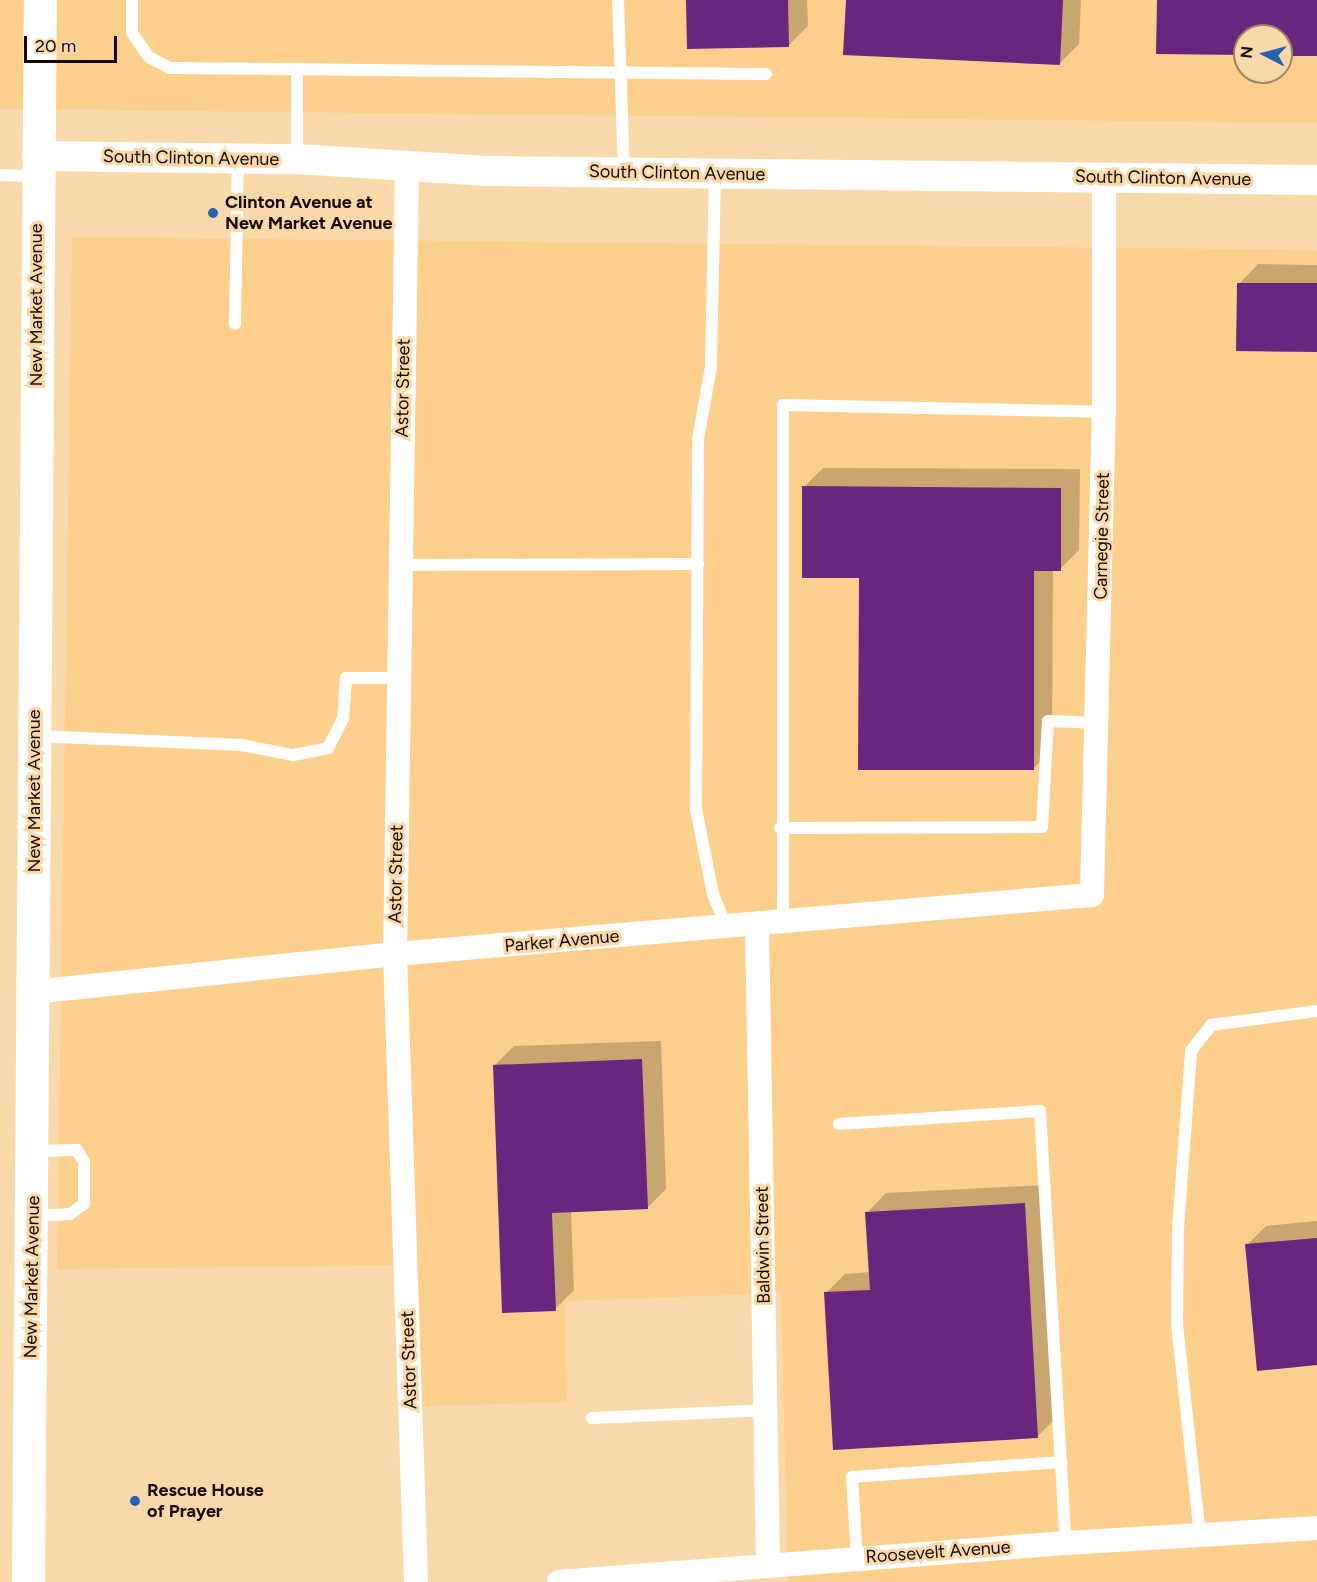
<!DOCTYPE html>
<style>
body{margin:0}
#map{position:relative;width:1317px;height:1582px;overflow:hidden;background:#f9d9aa;font-family:Figtree,sans-serif}
div>[style]{position:absolute}
[style*='--x']{left:calc(var(--x)*1px);top:calc(var(--y)*1px);width:calc(var(--w)*1px);rotate:calc(var(--a)*1deg)}
.built>*{inset:0;background:#fccf8c}
.shadow>*{inset:0;background:#0003}
.building>*{inset:0;background:#6a257f}
.service>*{height:12px;margin:-6px;padding:0 6px;transform-origin:6px;border-radius:6px;background:#fff}
.minor>*{height:24px;margin:-12px;padding:0 12px;transform-origin:12px;border-radius:12px;background:#fff}
.tertiary>*{height:30px;margin:-15px;padding:0 15px;transform-origin:15px;border-radius:15px;background:#fff}
.secondary>*{height:33px;margin:-16.5px;padding:0 16.5px;transform-origin:16.5px;border-radius:16.5px;background:#fff}
.dots>*{width:16px;height:16px;translate:-50% -50%;box-sizing:border-box;border:3px solid #f9d9aa;border-radius:50%}
span{translate:-50% -50%;white-space:nowrap;text-align:center;line-height:1.15;-webkit-text-stroke:6px #f9d9aa;paint-order:stroke}
.street-label{font-size:18px;color:#150800}
.poi-label{font-size:18px;color:#150800;font-weight:700}
.left{translate:0 -50%;text-align:left}
.north{position:absolute;left:1233px;top:24px;width:60px;height:60px;box-sizing:border-box;background:#f9d9aa;border:2px solid #9e8566;border-radius:50%;rotate:276deg;font-size:16px;font-weight:700;line-height:24px;text-align:center;color:#150800}
.north::after{content:'';display:block;margin:auto;width:21px;height:27px;background:#2562b4;clip-path:polygon(50% 0,100% 100%,50% 72%,0 100%)}
.scale{position:absolute;left:24px;top:36px;width:93px;height:27px;box-sizing:border-box;border:3px solid #150800;border-top:0;padding-left:8px;font-size:18px;line-height:21px;white-space:nowrap;color:#150800;-webkit-text-stroke:4px #f9d9aa;paint-order:stroke}
</style>
<div id="map">
<div class="built">
<i style="clip-path:polygon(evenodd,0 0,1317px 0,1317px 123px,0 109px,0 0,1245px 36px,1281px 36px,1281px 72px,1245px 72px,1245px 36px)"></i>
<i style="clip-path:polygon(72px 237px,1317px 250px,1317px 1582px,788px 1582px,781px 1293px,565px 1301px,567px 1402px,409px 1407px,405px 1265px,57px 1269px)"></i>
</div>
<div class="shadow">
<i style="clip-path:polygon(687px 0,807px 0,808px 26px,788px 46px)"></i>
<i style="clip-path:polygon(847px 0,1081px 0,1079px 44px,1060px 63px)"></i>
<i style="clip-path:polygon(1258px 264px,1317px 265px,1317px 351px,1239px 284px)"></i>
<i style="clip-path:polygon(823px 468px,1080px 469px,1079px 550px,1060px 569px,1053px 569px,1052px 750px,1033px 769px,860px 577px,804px 487px)"></i>
<i style="clip-path:polygon(661px 1041px,666px 1189px,647px 1208px,571px 1211px,574px 1290px,555px 1309px,494px 1066px,514px 1046px)"></i>
<i style="clip-path:polygon(1044px 1185px,1056px 1418px,1037px 1437px,826px 1293px,845px 1274px,870px 1272px,867px 1213px,886px 1193px)"></i>
<i style="clip-path:polygon(1317px 1221px,1317px 1364px,1247px 1245px,1266px 1226px)"></i>
</div>
<div class="building">
<i style="clip-path:polygon(686px 0,788px 0,789px 47px,687px 49px)"></i>
<i style="clip-path:polygon(846px 0,1063px 0,1060px 65px,843px 55px)"></i>
<i style="clip-path:polygon(1157px 0,1317px 0,1317px 56px,1281px 56px,1281px 36px,1245px 36px,1245px 55px,1156px 54px)"></i>
<i style="clip-path:polygon(1237px 283px,1317px 283px,1317px 352px,1236px 351px)"></i>
<i style="clip-path:polygon(802px 486px,1061px 488px,1061px 571px,1034px 571px,1034px 770px,858px 770px,859px 578px,802px 578px)"></i>
<i style="clip-path:polygon(642px 1059px,648px 1209px,552px 1213px,556px 1311px,502px 1313px,493px 1065px)"></i>
<i style="clip-path:polygon(1025px 1203px,1038px 1438px,833px 1450px,824px 1292px,870px 1290px,865px 1212px)"></i>
<i style="clip-path:polygon(1317px 1238px,1317px 1365px,1257px 1371px,1245px 1244px)"></i>
</div>
<div class="service">
<i style="--x:132;--y:0;--w:33;--a:90"></i>
<i style="--x:132;--y:33;--w:29;--a:55"></i>
<i style="--x:149;--y:57;--w:24;--a:28"></i>
<i style="--x:170;--y:68;--w:596;--a:0.58"></i>
<i style="--x:618;--y:0;--w:172;--a:88"></i>
<i style="--x:297;--y:159;--w:90;--a:-90"></i>
<i style="--x:715;--y:173;--w:194;--a:91.2"></i>
<i style="--x:711;--y:367;--w:73;--a:100.2"></i>
<i style="--x:698;--y:439;--w:370;--a:90.3"></i>
<i style="--x:696;--y:809;--w:87;--a:78.7"></i>
<i style="--x:713;--y:894;--w:35;--a:68"></i>
<i style="--x:0;--y:175;--w:37;--a:2"></i>
<i style="--x:235;--y:324;--w:166;--a:-89"></i>
<i style="--x:401;--y:565;--w:297;--a:-0.2"></i>
<i style="--x:36;--y:736;--w:205;--a:2.5"></i>
<i style="--x:241;--y:745;--w:53;--a:10.9"></i>
<i style="--x:293;--y:755;--w:36;--a:-11"></i>
<i style="--x:328;--y:748;--w:34;--a:-63"></i>
<i style="--x:343;--y:718;--w:40;--a:-85.7"></i>
<i style="--x:346;--y:678;--w:53;--a:0"></i>
<i style="--x:780;--y:828;--w:262;--a:-0.2"></i>
<i style="--x:1042;--y:827;--w:106;--a:-86.8"></i>
<i style="--x:1048;--y:721;--w:51;--a:2.2"></i>
<i style="--x:783;--y:923;--w:518;--a:-90"></i>
<i style="--x:783;--y:405;--w:321;--a:1.2"></i>
<i style="--x:839;--y:1124;--w:201;--a:-3.7"></i>
<i style="--x:1040;--y:1111;--w:433;--a:86.6"></i>
<i style="--x:33;--y:1216;--w:37;--a:-3"></i>
<i style="--x:70;--y:1214;--w:17;--a:-36"></i>
<i style="--x:84;--y:1204;--w:42;--a:-90"></i>
<i style="--x:84;--y:1162;--w:14;--a:-120"></i>
<i style="--x:77;--y:1150;--w:43;--a:178.7"></i>
<i style="--x:592;--y:1418;--w:174;--a:-2.6"></i>
<i style="--x:1200;--y:1536;--w:214;--a:-96.2"></i>
<i style="--x:1177;--y:1323;--w:94;--a:-89.4"></i>
<i style="--x:1178;--y:1229;--w:178;--a:-85.8"></i>
<i style="--x:1191;--y:1051;--w:33;--a:-52"></i>
<i style="--x:1211;--y:1025;--w:107;--a:-7.5"></i>
<i style="--x:857;--y:1559;--w:82;--a:-93.5"></i>
<i style="--x:852;--y:1477;--w:210;--a:-4.1"></i>
</div>
<div class="minor">
<i style="--x:407;--y:166;--w:788;--a:90.87"></i>
<i style="--x:395;--y:954;--w:628;--a:88.08"></i>
<i style="--x:757;--y:925;--w:639;--a:89.01"></i>
<i style="--x:33;--y:992;--w:364;--a:-6"></i>
<i style="--x:395;--y:954;--w:699;--a:-4.84"></i>
<i style="--x:1092;--y:895;--w:483;--a:-88.6"></i>
<i style="--x:1104;--y:412;--w:234;--a:-90"></i>
<i style="--x:559;--y:1582;--w:508;--a:-4.4"></i>
<i style="--x:1066;--y:1543;--w:251;--a:-3.4"></i>
</div>
<div class="tertiary">
<i style="--x:37;--y:156;--w:260;--a:0.7"></i>
<i style="--x:297;--y:159;--w:191;--a:3.6"></i>
<i style="--x:488;--y:171;--w:829;--a:0.62"></i>
</div>
<div class="secondary">
<i style="--x:28;--y:1582;--w:1582;--a:-89.57"></i>
</div>
<div class="dots">
<i style="left:213px;top:213px;background:#2562b4"></i>
<i style="left:135px;top:1501px;background:#2562b4"></i>
</div>
<div class="street-label">
<span style="left:191px;top:158px;rotate:1deg">South Clinton Avenue</span>
<span style="left:677px;top:173px;rotate:1deg">South Clinton Avenue</span>
<span style="left:1163px;top:178px;rotate:1deg">South Clinton Avenue</span>
<span style="left:36px;top:305px;rotate:-90deg">New Market Avenue</span>
<span style="left:403px;top:388px;rotate:-89deg">Astor Street</span>
<span style="left:1102px;top:536px;rotate:-89deg">Carnegie Street</span>
<span style="left:34px;top:791px;rotate:-90deg">New Market Avenue</span>
<span style="left:396px;top:874px;rotate:-89deg">Astor Street</span>
<span style="left:562px;top:941px;rotate:-5deg">Parker Avenue</span>
<span style="left:763px;top:1245px;rotate:-91deg">Baldwin Street</span>
<span style="left:32px;top:1277px;rotate:-89deg">New Market Avenue</span>
<span style="left:409px;top:1360px;rotate:-92deg">Astor Street</span>
<span style="left:938px;top:1552px;rotate:-4deg">Roosevelt Avenue</span>
</div>
<div class="poi-label">
<span class="left" style="left:225px;top:213px">Clinton Avenue at<br>New Market Avenue</span>
<span class="left" style="left:147px;top:1501px">Rescue House<br>of Prayer</span>
</div>
<div class="north">N</div>
<div class="scale">20 m</div>
</div>
